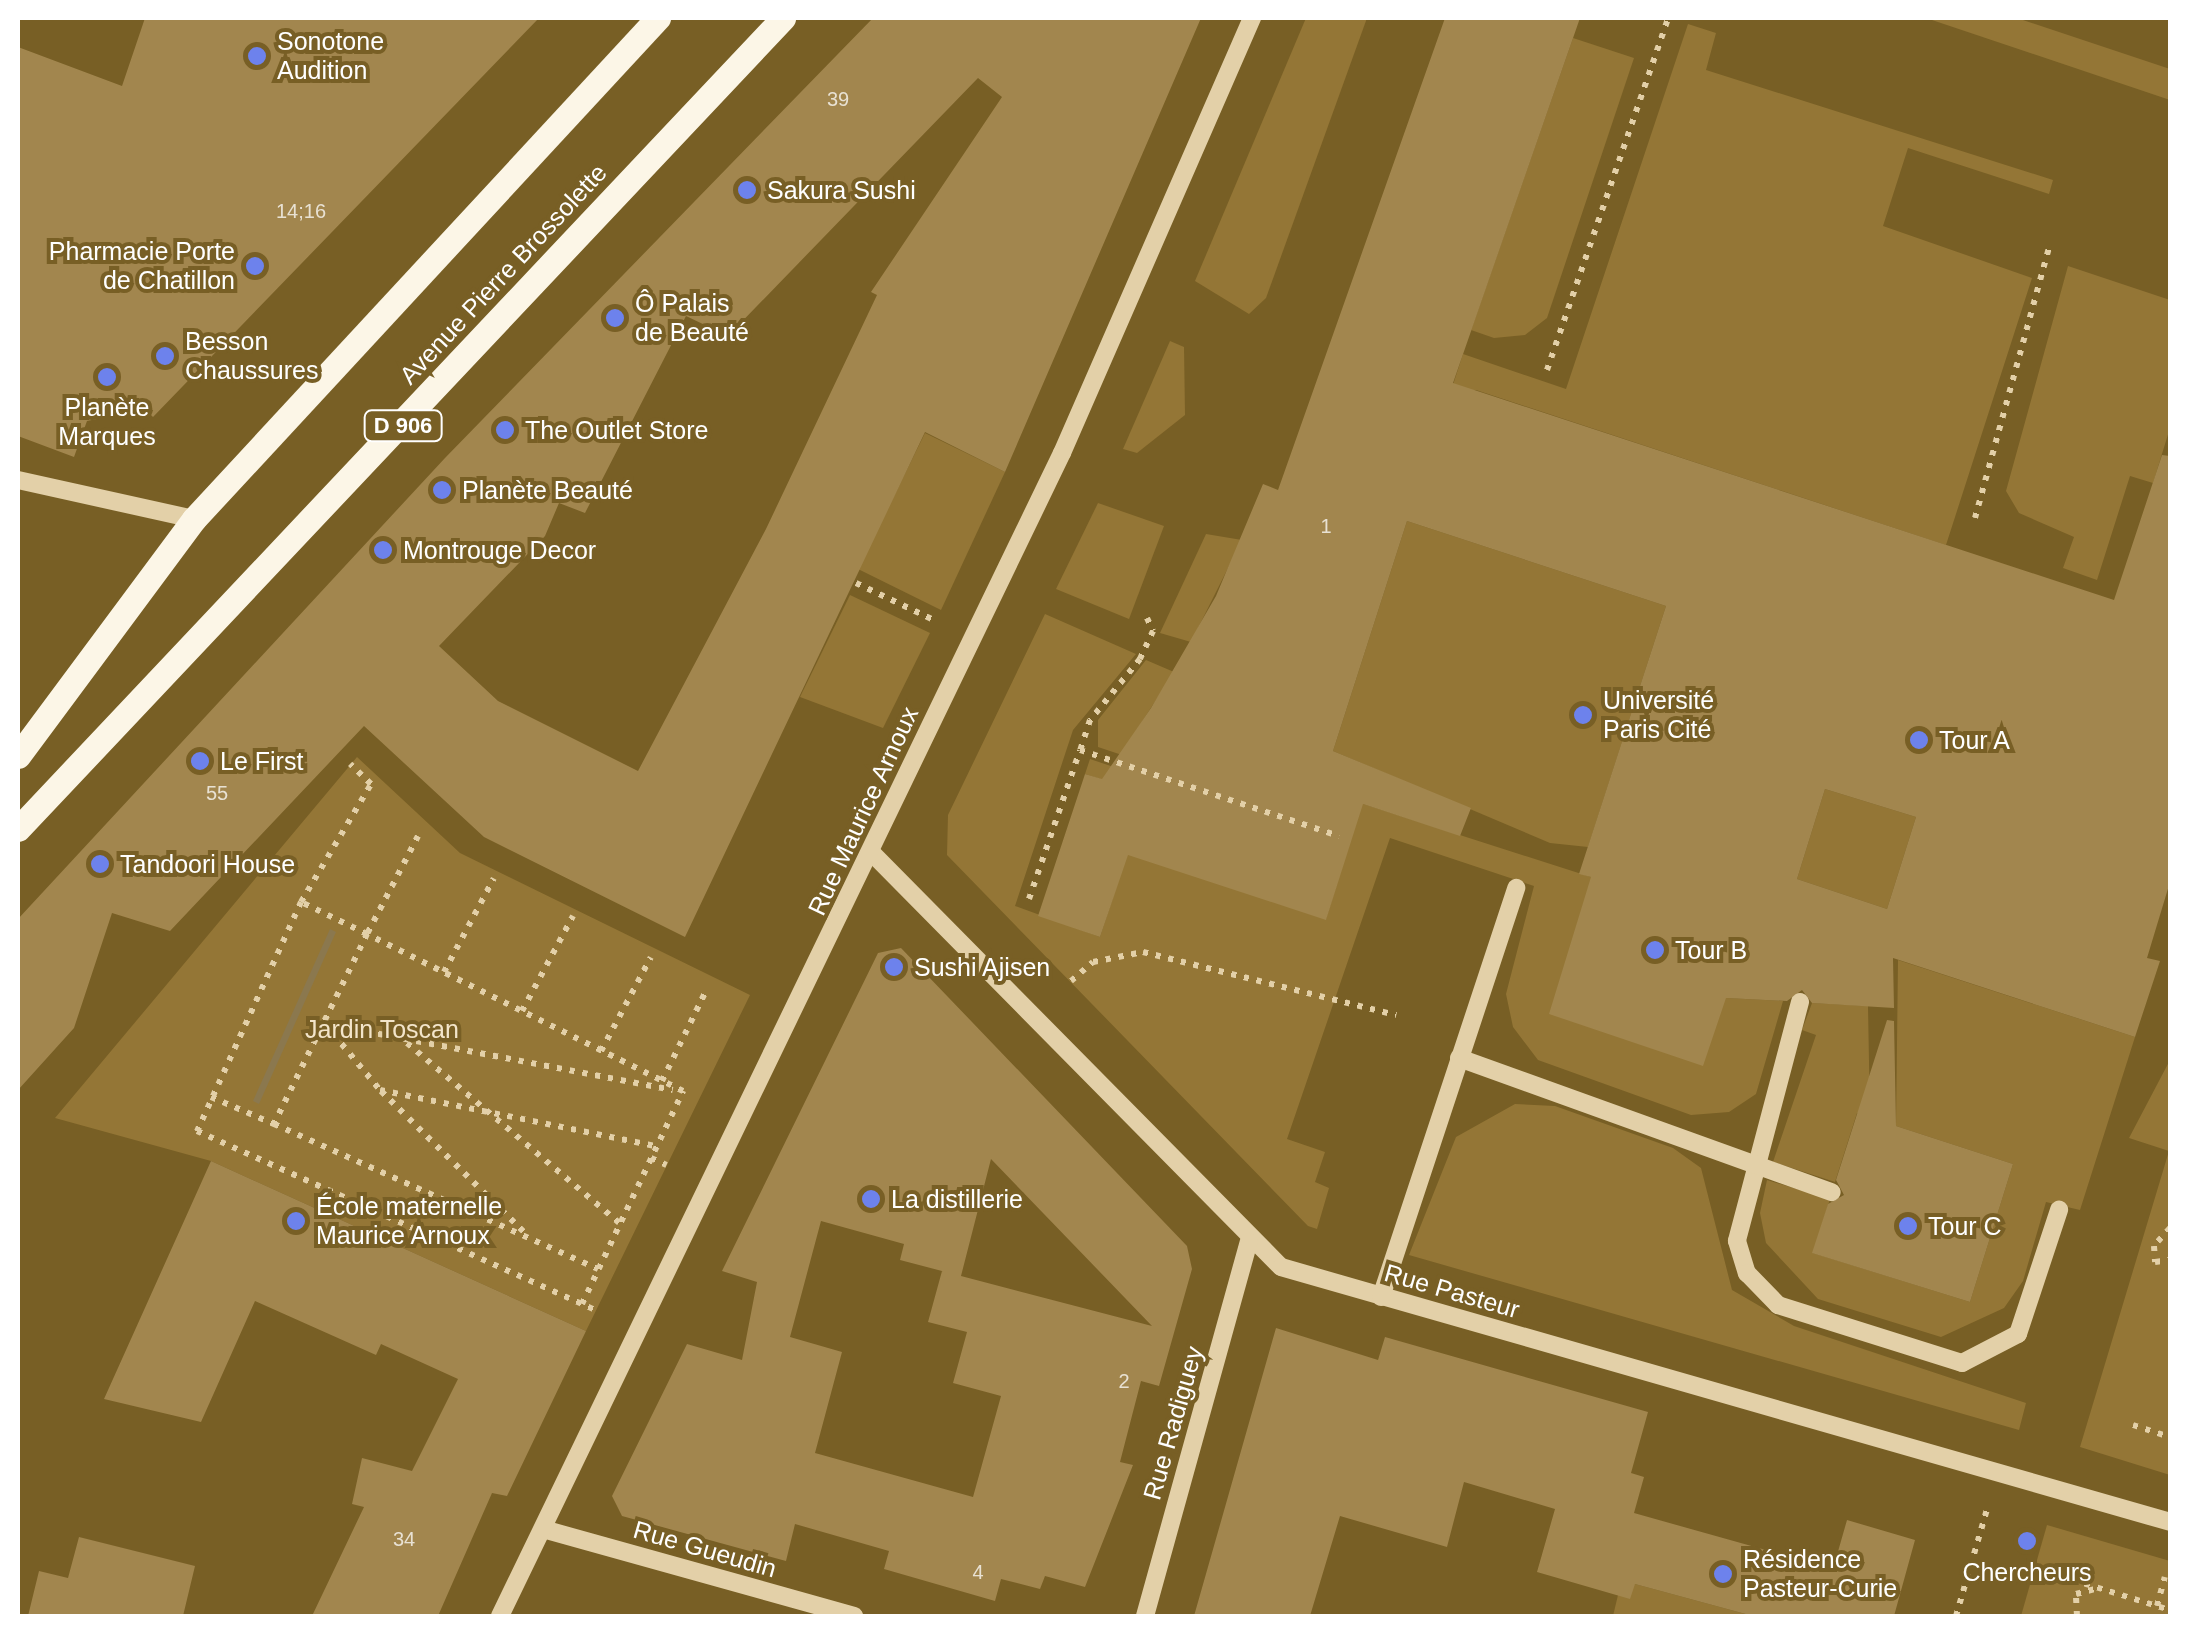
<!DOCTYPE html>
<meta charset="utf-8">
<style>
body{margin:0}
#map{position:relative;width:2188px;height:1634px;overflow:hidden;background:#785f25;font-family:Arial,sans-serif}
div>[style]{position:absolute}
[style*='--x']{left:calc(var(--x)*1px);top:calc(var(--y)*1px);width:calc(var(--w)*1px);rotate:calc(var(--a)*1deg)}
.green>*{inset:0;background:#947636}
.water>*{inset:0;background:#8b784e}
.building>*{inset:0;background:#a2864e}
.path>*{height:6px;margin-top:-3px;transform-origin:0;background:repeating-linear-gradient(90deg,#e3d0a8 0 5px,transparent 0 13px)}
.minor>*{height:18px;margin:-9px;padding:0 9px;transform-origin:9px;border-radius:9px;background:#e3d0a8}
.major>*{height:25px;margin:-12.5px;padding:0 12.5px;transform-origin:12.5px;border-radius:12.5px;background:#fcf6e7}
.dots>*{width:28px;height:28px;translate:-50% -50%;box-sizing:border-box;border:5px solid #785f25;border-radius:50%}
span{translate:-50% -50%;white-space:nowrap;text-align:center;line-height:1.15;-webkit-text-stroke:8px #785f25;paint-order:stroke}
.number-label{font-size:20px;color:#e8e1d3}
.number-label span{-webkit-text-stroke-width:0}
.shield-label span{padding:2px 8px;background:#785f25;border:2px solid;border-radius:8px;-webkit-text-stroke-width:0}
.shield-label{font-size:22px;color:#fff;font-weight:700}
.poi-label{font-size:25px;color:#fff}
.left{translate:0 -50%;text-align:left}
.right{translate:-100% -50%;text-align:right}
.street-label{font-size:25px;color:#fff}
.park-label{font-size:25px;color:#f3e5ca}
.frame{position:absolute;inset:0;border:20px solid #fff;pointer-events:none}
</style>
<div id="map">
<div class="green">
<i style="clip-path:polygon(1306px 18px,1367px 18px,1266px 298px,1249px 314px,1195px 281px)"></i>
<i style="clip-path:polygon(1926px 18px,2017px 18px,2170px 69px,2170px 100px)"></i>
<i style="clip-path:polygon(1688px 24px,1716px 33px,1706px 70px,2053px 180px,2049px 194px,1908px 148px,1883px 226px,2032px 278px,1946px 545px,1476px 390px,1450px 394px,1463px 354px,1566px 389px)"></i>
<i style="clip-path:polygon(1573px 38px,1634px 58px,1547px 318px,1525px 335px,1494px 338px,1471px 330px)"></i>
<i style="clip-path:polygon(2068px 266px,2170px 300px,2170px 428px,2153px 483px,2130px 476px,2097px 580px,2063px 568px,2074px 537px,2019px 513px,2006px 491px)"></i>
<i style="clip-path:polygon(1170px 341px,1184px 347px,1185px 415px,1137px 453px,1123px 449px)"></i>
<i style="clip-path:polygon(925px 433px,1005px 472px,941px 610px,858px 569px)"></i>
<i style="clip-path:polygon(1098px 503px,1164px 526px,1129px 619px,1056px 589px)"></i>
<i style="clip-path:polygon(1407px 521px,1666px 606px,1588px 847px,1550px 843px,1333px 751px)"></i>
<i style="clip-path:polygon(1206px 534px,1242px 540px,1191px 642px,1160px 633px)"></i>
<i style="clip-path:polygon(850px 595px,930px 633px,883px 728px,800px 697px)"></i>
<i style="clip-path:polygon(1045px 614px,1136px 654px,1073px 730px,1015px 906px,1100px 937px,1147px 794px,1085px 774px,1090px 759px,1209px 799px,1326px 919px,1353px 832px,1098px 747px,1098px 720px,1146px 660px,1174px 672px,1136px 731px,1591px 877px,1726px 998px,1783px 1001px,1756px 1094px,1729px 1112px,1691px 1115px,1538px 1060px,1513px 1027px,1506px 994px,1534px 886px,1390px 838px,1287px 1139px,1325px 1152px,1315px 1182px,1329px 1188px,1317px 1229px,1308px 1226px,947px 855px,948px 815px)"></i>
<i style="clip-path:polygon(357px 757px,460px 853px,750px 995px,586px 1331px,211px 1161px,55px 1118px)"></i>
<i style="clip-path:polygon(1825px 789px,1916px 817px,1887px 909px,1797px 879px)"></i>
<i style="clip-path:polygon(1898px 960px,2135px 1037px,2080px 1210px,2046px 1202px,2023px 1281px,2004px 1308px,1941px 1337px,1818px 1299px,1766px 1243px,1760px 1213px,1767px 1180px,1830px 1199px,1813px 1253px,1970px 1302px,2013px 1164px,1896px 1126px)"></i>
<i style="clip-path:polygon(1812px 1003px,1868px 1006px,1870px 1117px,1857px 1113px,1835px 1182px,1773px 1162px,1816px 1035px,1802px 1030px)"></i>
<i style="clip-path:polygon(2170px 1060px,2170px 1475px,2080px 1447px,2169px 1151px,2129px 1138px)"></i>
<i style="clip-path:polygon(1515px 1104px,1555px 1106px,1673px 1148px,1701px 1168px,1732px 1290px,1794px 1326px,2026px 1403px,2019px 1430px,1409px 1255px,1456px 1137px)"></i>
<i style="clip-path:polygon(2047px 1525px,2170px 1561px,2170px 1616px,2021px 1616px)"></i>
<i style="clip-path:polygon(1635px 1584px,1753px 1616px,1613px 1616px,1618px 1595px)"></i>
</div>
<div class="water">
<i style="clip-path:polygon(330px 929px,336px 932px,259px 1104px,253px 1101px)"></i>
</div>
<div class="building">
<i style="clip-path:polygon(145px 18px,539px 18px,153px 417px,145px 409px,87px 421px,74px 457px,18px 436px,18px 47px,122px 86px)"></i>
<i style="clip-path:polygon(evenodd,873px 18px,1201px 18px,1005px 472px,925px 432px,685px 937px,484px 837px,364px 726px,170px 931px,112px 913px,74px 1028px,18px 1090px,18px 919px,445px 458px,873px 18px,978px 78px,1002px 97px,871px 292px,877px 295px,766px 529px,638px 771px,498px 701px,439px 646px,545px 536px,559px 503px,585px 513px,686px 316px,728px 336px,978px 78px)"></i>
<i style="clip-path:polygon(evenodd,1445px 18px,1580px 18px,1453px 383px,2114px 600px,2162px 455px,2170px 456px,2170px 882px,2147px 958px,2160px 961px,2135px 1037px,1893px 958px,1894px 1008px,1812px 1003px,1802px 990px,1787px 1001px,1726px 998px,1703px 1066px,1549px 1014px,1591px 877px,1579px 874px,1666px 606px,1407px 521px,1333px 751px,1471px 808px,1460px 836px,1363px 804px,1326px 920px,1128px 855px,1100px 937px,1038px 916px,1085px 774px,1102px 779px,1151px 708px,1216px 596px,1263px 484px,1278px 490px,1445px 18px,1825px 789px,1916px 817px,1887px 909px,1797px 879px,1825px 789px)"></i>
<i style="clip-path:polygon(evenodd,901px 948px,1187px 1246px,1192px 1269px,1159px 1386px,1141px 1381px,1120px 1462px,1133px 1465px,1085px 1587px,1045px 1576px,1040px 1589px,1001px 1579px,995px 1601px,884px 1569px,889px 1551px,795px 1524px,786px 1561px,622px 1516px,612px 1496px,687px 1344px,742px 1360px,757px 1282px,722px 1271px,878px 953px,901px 948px,991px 1159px,1152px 1326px,942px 1271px,928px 1322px,967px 1332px,953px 1383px,1001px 1396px,973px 1497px,815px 1453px,842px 1352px,790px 1337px,821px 1221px,904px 1244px,900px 1260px,961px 1276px,991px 1159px)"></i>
<i style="clip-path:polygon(1887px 1020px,1894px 1021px,1896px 1126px,2013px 1164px,1970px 1302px,1812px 1253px,1828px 1204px,1844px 1195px,1836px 1180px)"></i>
<i style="clip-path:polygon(211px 1161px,586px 1331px,507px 1496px,492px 1493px,438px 1616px,312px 1616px,364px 1507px,352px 1504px,362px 1458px,412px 1471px,458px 1379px,381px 1344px,376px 1355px,255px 1301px,201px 1422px,104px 1399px)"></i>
<i style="clip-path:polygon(1276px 1328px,1378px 1360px,1385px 1337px,1648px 1412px,1631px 1473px,1644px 1477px,1634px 1513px,1833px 1569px,1847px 1520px,1915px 1540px,1894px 1616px,1753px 1616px,1635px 1584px,1630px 1599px,1537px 1572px,1555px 1509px,1464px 1482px,1447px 1547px,1340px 1516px,1310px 1616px,1194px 1616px)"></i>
<i style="clip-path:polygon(79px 1537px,195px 1566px,183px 1616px,28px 1616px,39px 1571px,68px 1578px)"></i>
</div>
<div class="path">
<i style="--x:1547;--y:370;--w:372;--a:-71"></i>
<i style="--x:1975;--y:518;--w:280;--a:-74.7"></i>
<i style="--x:856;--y:583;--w:89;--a:25.4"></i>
<i style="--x:1147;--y:618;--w:14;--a:65"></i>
<i style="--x:1153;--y:631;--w:31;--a:115"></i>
<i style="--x:1140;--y:659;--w:79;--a:129.3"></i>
<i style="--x:1090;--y:720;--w:32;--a:108"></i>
<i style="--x:1080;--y:750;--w:273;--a:18.4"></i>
<i style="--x:418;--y:836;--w:110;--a:117.5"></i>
<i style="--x:367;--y:934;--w:73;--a:-154.1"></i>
<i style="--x:301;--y:902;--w:252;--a:114.4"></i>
<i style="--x:197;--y:1131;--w:437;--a:24.2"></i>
<i style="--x:1029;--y:899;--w:157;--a:-71.1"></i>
<i style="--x:301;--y:902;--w:137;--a:-59.3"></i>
<i style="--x:371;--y:784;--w:29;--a:-136"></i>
<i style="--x:444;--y:972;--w:106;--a:-62"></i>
<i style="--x:1071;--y:981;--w:29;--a:-41"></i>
<i style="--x:1093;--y:962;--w:51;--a:-11.3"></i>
<i style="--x:1143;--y:952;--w:261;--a:14"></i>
<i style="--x:522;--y:1011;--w:108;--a:-61.8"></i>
<i style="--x:325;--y:1024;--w:86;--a:50.2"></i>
<i style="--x:380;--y:1090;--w:282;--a:11.5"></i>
<i style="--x:327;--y:1024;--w:352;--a:10.8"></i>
<i style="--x:407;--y:1043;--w:278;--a:40.3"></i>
<i style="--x:601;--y:1051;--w:106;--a:-62"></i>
<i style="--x:662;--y:1081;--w:98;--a:-64"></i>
<i style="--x:381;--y:1091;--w:202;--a:44.6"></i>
<i style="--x:211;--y:1097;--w:69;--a:23.2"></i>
<i style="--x:651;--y:1158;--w:17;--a:24"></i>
<i style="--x:2170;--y:1228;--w:24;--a:132"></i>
<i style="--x:2154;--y:1246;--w:16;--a:86"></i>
<i style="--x:2155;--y:1262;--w:15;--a:-8"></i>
<i style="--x:582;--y:1304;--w:236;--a:-64.6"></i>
<i style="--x:683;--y:1091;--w:353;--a:-153.6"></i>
<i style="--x:367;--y:934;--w:212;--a:116.1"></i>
<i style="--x:274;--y:1124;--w:355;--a:24.1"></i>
<i style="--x:2133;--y:1425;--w:39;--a:18"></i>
<i style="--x:2060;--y:1576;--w:115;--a:17.2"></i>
<i style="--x:2157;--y:1606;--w:30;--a:-75"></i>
<i style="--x:1956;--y:1616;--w:111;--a:-73.8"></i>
<i style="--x:2077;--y:1616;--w:22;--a:-93"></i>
<i style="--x:2076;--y:1594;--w:24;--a:-15"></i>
</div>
<div class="minor">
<i style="--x:18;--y:480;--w:180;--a:12.5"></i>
<i style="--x:871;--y:852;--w:583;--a:45.35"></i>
<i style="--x:1281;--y:1267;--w:925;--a:16"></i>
<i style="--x:1800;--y:1002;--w:247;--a:104.8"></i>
<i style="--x:1737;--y:1241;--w:34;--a:73"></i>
<i style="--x:1747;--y:1273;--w:45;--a:45.9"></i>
<i style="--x:1778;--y:1305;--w:193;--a:17.5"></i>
<i style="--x:1962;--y:1363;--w:63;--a:-27.4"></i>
<i style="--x:2018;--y:1334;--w:131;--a:-71.7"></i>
<i style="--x:1459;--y:1058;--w:396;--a:19.8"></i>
<i style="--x:1381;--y:1297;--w:431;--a:-71.7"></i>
<i style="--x:543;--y:1529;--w:323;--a:15.6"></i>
<i style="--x:500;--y:1616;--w:1292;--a:-64.21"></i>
<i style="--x:1062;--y:453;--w:475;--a:-66.4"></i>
<i style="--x:1145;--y:1616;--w:388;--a:-74.5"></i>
</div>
<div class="major">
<i style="--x:18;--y:756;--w:295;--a:-53.4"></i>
<i style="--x:194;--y:519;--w:683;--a:-47.2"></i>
<i style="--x:18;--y:829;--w:1115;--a:-46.67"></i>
</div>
<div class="dots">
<i style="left:257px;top:56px;background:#6d82ec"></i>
<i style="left:747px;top:190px;background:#6d82ec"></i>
<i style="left:255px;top:266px;background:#6d82ec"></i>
<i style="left:615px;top:318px;background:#6d82ec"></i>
<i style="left:165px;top:356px;background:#6d82ec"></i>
<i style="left:107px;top:377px;background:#6d82ec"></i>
<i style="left:505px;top:430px;background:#6d82ec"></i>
<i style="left:442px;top:490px;background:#6d82ec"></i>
<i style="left:383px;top:550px;background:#6d82ec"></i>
<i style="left:1583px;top:715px;background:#6d82ec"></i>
<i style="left:1919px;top:740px;background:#6d82ec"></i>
<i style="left:200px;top:761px;background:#6d82ec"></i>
<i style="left:100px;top:864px;background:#6d82ec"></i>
<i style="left:1655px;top:950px;background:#6d82ec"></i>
<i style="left:894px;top:967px;background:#6d82ec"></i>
<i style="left:871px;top:1199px;background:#6d82ec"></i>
<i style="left:296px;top:1221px;background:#6d82ec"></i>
<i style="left:1908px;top:1226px;background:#6d82ec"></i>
<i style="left:2027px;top:1541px;background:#6d82ec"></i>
<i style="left:1723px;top:1574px;background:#6d82ec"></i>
</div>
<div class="number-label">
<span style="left:838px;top:99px">39</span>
<span style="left:301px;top:211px">14;16</span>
<span style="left:1326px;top:526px">1</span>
<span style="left:217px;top:793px">55</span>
<span style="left:1124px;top:1381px">2</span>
<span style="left:404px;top:1539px">34</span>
<span style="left:978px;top:1572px">4</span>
</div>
<div class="shield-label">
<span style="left:403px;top:426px">D 906</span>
</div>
<div class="poi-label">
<span class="left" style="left:277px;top:56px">Sonotone<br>Audition</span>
<span class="left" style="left:767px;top:190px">Sakura Sushi</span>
<span class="right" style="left:235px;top:266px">Pharmacie Porte<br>de Chatillon</span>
<span class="left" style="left:635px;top:318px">Ô Palais<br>de Beauté</span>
<span class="left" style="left:185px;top:356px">Besson<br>Chaussures</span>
<span style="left:107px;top:422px">Planète<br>Marques</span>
<span class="left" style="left:525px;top:430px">The Outlet Store</span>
<span class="left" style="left:462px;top:490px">Planète Beauté</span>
<span class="left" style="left:403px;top:550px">Montrouge Decor</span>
<span class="left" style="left:1603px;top:715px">Université<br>Paris Cité</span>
<span class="left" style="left:1939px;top:740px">Tour A</span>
<span class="left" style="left:220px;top:761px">Le First</span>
<span class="left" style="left:120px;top:864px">Tandoori House</span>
<span class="left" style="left:1675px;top:950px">Tour B</span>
<span class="left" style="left:914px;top:967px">Sushi Ajisen</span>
<span class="left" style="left:891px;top:1199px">La distillerie</span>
<span class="left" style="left:316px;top:1221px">École maternelle<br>Maurice Arnoux</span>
<span class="left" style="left:1928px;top:1226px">Tour C</span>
<span class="left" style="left:1743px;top:1574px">Résidence<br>Pasteur-Curie</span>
<span style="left:2027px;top:1572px">Chercheurs</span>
</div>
<div class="street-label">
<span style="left:503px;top:274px;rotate:-47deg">Avenue Pierre Brossolette</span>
<span style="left:863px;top:811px;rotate:-65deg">Rue Maurice Arnoux</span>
<span style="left:1452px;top:1291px;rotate:16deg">Rue Pasteur</span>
<span style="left:1173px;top:1423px;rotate:-74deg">Rue Radiguey</span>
<span style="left:705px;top:1549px;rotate:16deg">Rue Gueudin</span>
</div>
<div class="park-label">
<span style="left:382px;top:1029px">Jardin Toscan</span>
</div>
<div class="frame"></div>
</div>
